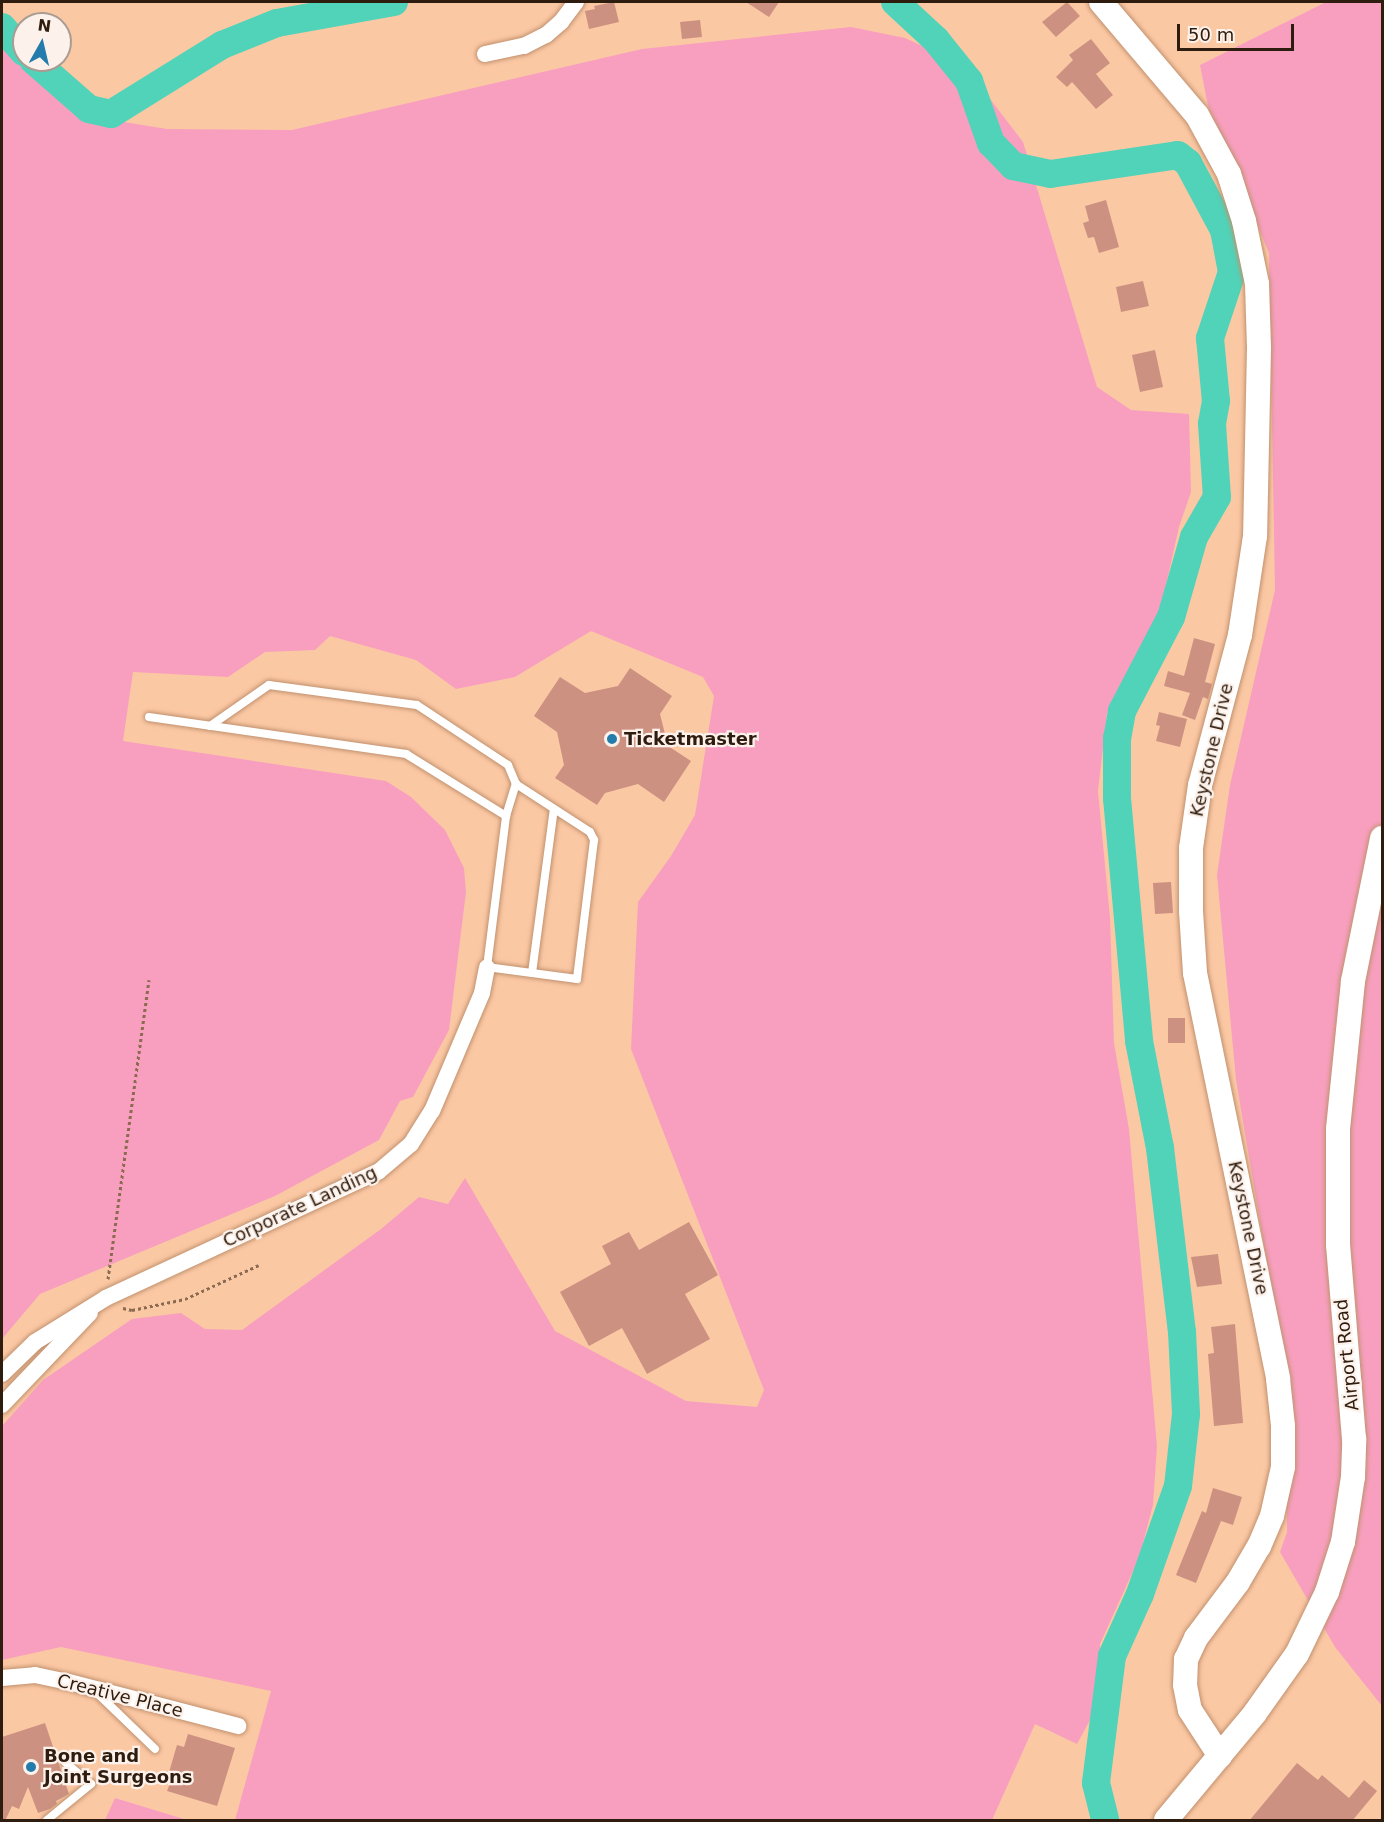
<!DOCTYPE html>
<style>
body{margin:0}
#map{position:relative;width:1384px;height:1822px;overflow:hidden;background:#fbc8a4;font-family:"DejaVu Sans",sans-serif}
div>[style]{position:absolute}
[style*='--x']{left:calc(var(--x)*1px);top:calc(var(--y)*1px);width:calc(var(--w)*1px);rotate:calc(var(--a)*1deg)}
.green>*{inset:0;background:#f89fbf}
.river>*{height:28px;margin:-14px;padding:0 14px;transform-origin:14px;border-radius:14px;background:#50d3b8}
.building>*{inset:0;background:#cc9181}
.path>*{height:3px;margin-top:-1.5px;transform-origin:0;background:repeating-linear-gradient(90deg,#8b6a52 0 3px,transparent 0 6px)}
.roads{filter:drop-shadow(0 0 2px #c1916e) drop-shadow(0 0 2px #c1916e)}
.lane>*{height:8px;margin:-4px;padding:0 4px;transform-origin:4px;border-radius:4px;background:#fff}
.street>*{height:16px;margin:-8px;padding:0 8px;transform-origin:8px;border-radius:8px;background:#fff}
.secondary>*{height:24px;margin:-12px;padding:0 12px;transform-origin:12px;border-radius:12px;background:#fff}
.dots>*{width:16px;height:16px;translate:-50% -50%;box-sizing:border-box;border:3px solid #fdf2eb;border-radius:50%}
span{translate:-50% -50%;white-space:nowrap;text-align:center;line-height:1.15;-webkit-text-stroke:4.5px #fdf2eb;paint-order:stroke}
.poi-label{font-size:18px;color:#2e1c0e;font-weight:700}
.left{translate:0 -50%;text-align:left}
.street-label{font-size:18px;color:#2e1c0e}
.frame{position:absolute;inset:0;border:3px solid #2e1c0e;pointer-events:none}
.north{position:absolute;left:12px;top:12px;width:60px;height:60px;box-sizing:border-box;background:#fdf2eb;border:2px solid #aa9c93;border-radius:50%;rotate:8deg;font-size:16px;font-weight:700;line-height:24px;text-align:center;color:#2e1c0e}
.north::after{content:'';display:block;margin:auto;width:21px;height:27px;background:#237cab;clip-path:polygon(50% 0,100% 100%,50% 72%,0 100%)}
.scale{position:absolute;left:1177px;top:24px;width:117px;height:27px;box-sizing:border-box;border:3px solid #2e1c0e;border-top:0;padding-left:8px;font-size:18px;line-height:21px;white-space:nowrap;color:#2e1c0e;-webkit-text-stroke:4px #fdf2eb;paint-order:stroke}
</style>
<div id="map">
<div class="green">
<i style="clip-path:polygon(1326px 2px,1382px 2px,1382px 1706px,1335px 1647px,1280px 1552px,1287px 1532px,1286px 1376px,1236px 1080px,1217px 875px,1230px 785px,1275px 590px,1269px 253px,1208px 106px,1200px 65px)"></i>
<i style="clip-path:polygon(851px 27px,905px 38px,964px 65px,1023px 142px,1097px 387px,1131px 410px,1189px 414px,1191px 492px,1179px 527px,1153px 643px,1107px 713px,1098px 791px,1110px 918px,1114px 1043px,1129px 1129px,1157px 1446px,1153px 1505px,1139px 1558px,1100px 1644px,1102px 1698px,1077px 1744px,1035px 1724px,992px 1820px,235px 1820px,271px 1691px,61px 1647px,2px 1660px,2px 1426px,43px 1380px,132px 1319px,181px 1313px,205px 1329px,242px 1330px,381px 1229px,419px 1197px,448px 1204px,465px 1178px,555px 1331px,686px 1401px,757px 1407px,764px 1390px,631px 1049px,638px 902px,671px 856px,695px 815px,714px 696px,703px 677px,591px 631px,515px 677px,456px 689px,416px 660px,330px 636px,315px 650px,265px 652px,228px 677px,133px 672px,123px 741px,386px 781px,411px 797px,445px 830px,464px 868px,466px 892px,449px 1030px,413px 1097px,400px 1101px,379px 1140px,275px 1196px,40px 1294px,2px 1339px,2px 33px,24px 56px,24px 60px,29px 60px,99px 118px,167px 129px,292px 130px,642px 49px)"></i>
<i style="clip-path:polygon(115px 1798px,187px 1820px,105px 1820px)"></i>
</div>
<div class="river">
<i style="--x:895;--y:2;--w:56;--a:42.8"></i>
<i style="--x:936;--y:40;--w:53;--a:51.2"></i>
<i style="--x:969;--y:81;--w:66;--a:70.5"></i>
<i style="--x:991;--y:143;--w:32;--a:46"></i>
<i style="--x:1013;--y:166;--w:38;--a:12"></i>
<i style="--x:1050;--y:174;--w:129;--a:-8.4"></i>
<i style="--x:1178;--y:155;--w:13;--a:39"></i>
<i style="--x:1188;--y:163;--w:76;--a:61.8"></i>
<i style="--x:1224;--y:230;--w:43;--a:79.2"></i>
<i style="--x:1232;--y:272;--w:70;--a:108.4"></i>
<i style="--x:1210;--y:338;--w:63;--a:84.6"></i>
<i style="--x:1216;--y:401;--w:23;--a:100"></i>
<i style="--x:1212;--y:424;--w:73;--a:86.1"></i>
<i style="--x:1217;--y:497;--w:46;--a:119.9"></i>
<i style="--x:1194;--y:537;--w:83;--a:106"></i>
<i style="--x:1171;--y:617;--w:106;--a:117.5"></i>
<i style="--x:1122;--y:711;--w:27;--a:100"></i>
<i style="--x:1117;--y:738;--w:60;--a:90"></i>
<i style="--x:1117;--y:798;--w:244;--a:84.8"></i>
<i style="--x:1139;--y:1041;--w:109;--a:78.9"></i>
<i style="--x:1160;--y:1148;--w:185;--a:83.2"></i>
<i style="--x:1182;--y:1332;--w:82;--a:87.2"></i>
<i style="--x:1186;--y:1414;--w:72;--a:96.3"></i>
<i style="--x:1178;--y:1486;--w:114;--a:109.4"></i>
<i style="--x:1140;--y:1594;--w:68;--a:114.3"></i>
<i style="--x:1112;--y:1656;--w:128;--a:97.2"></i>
<i style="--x:1096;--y:1783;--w:38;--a:76"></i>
<i style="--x:2;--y:27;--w:33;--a:49"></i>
<i style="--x:33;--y:60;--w:74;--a:41.2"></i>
<i style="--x:89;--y:109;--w:23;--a:13"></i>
<i style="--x:111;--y:114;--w:131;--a:-31.9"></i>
<i style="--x:222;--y:45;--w:59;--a:-21.8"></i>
<i style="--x:277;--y:23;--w:119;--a:-10.2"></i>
</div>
<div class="building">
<i style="clip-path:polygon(614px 2px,619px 22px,589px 29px,585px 11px,595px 9px,594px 6px)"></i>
<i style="clip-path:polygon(746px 2px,779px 2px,769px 17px)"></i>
<i style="clip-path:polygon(1067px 2px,1080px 16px,1056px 37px,1042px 22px)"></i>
<i style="clip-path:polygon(700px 20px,702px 37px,682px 39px,680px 22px)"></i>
<i style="clip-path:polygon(1091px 39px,1110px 63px,1096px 74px,1113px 95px,1096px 109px,1072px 82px,1067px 87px,1056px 77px,1073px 60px,1069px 55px)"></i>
<i style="clip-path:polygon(1106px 200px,1119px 247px,1099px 253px,1094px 237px,1088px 238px,1083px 223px,1089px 221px,1085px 206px)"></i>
<i style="clip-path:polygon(1143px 281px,1149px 306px,1121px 312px,1116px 287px)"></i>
<i style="clip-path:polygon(1155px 350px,1163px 387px,1140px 392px,1132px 355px)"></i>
<i style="clip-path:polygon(1194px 638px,1215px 644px,1205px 682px,1212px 684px,1208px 699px,1203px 697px,1195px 720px,1182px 715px,1190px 693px,1164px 686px,1168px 671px,1184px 676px)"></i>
<i style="clip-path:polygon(630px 668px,672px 696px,660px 714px,668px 746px,691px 761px,664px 802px,638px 784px,605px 793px,597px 805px,555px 778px,564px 765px,557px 732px,534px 716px,560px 677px,585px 693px,618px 686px)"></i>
<i style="clip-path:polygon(1159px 712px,1187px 719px,1180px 747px,1156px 741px,1160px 726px,1156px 725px)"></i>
<i style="clip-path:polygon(1171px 882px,1173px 913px,1155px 914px,1153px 883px)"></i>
<i style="clip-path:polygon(1168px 1018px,1185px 1018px,1185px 1043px,1168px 1043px)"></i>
<i style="clip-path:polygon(689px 1222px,718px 1275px,685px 1294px,710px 1339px,647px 1374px,622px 1328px,589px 1346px,560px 1292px,611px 1264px,602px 1246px,629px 1232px,639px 1250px)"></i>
<i style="clip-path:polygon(1218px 1254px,1222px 1284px,1197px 1287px,1191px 1257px)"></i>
<i style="clip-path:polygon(1235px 1324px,1243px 1423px,1214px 1426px,1208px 1354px,1214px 1353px,1211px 1327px)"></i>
<i style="clip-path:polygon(1213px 1488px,1242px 1497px,1233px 1525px,1221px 1521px,1196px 1583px,1176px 1575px,1202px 1511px,1206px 1513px)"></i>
<i style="clip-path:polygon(45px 1723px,69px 1794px,56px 1801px,57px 1804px,50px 1809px,38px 1813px,28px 1787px,19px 1809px,12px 1806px,5px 1821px,2px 1821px,2px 1737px)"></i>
<i style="clip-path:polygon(188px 1734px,235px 1748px,217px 1806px,167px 1791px,171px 1780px,167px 1779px,177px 1745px,184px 1747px)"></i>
<i style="clip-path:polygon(1297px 1763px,1318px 1780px,1322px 1775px,1349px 1798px,1364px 1780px,1377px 1791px,1352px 1821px,1249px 1821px)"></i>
</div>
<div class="path">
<i style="--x:108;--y:1279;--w:302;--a:-82.2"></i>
<i style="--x:123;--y:1308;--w:9;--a:13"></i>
<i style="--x:132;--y:1310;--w:54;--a:-11.7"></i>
<i style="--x:185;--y:1299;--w:81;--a:-24.7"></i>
</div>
<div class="roads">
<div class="lane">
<i style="--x:149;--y:717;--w:260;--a:8.2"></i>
<i style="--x:406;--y:754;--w:118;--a:31.8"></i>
<i style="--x:210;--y:726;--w:72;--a:-34.8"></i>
<i style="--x:269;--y:685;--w:149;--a:7.7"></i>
<i style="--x:417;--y:705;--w:109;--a:33.4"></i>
<i style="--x:508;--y:765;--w:21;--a:67"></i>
<i style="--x:516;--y:784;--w:88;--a:33"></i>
<i style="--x:590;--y:832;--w:9;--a:63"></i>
<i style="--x:594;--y:840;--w:140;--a:97"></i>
<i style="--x:577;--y:979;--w:91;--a:-172.4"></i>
<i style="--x:487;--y:967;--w:152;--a:-82.8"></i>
<i style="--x:506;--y:816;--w:34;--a:-73"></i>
<i style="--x:532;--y:973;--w:165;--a:-82.4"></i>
<i style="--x:96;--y:1692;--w:82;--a:44"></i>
<i style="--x:47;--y:1820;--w:57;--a:-39.3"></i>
<i style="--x:91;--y:1784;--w:33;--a:-140"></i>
</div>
<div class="street">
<i style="--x:485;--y:54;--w:40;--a:-12"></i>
<i style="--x:524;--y:46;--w:25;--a:-27"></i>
<i style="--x:546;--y:35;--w:20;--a:-41"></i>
<i style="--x:561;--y:22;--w:25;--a:-53"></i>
<i style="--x:2;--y:1374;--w:46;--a:-44.1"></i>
<i style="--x:35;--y:1342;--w:84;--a:-31.8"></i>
<i style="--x:106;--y:1298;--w:300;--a:-24.9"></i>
<i style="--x:378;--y:1172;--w:43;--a:-40.3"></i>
<i style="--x:411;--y:1144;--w:39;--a:-58"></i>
<i style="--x:432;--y:1111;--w:128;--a:-67"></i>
<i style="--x:482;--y:993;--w:26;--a:-79"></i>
<i style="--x:2;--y:1405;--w:127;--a:-46.3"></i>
<i style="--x:2;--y:1678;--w:33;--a:-5"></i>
<i style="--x:35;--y:1675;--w:35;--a:12"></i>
<i style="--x:69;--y:1682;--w:175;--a:14.6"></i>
</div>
<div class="secondary">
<i style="--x:1101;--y:2;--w:148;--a:49.7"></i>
<i style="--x:1197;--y:115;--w:67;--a:61.5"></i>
<i style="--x:1229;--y:174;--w:49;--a:72.3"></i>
<i style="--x:1244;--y:221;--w:64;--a:78.3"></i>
<i style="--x:1257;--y:284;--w:64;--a:88.2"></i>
<i style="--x:1259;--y:348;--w:188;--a:91.2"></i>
<i style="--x:1255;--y:536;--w:100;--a:98.6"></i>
<i style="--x:1240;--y:635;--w:155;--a:104.9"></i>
<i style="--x:1200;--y:785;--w:64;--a:98.1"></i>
<i style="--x:1191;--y:848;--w:63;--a:90"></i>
<i style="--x:1191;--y:911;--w:62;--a:86.3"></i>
<i style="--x:1195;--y:973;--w:414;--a:78.4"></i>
<i style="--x:1278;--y:1379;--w:47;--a:83.9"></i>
<i style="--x:1283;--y:1426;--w:41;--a:90"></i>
<i style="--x:1283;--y:1467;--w:50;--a:102.7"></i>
<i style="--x:1272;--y:1516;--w:33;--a:113"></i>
<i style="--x:1259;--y:1546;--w:42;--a:120.3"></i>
<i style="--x:1238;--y:1582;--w:70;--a:126.9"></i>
<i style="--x:1196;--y:1638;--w:23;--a:115"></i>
<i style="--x:1186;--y:1659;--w:26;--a:92"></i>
<i style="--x:1185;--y:1685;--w:25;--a:79"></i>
<i style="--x:1190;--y:1710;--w:55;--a:56.9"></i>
<i style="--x:1166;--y:1820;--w:139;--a:-50.2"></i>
<i style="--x:1255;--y:1713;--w:72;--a:-54.6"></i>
<i style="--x:1297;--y:1654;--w:69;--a:-64.2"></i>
<i style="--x:1327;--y:1592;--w:52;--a:-72.3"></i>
<i style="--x:1343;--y:1542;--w:66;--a:-81.3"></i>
<i style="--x:1353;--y:1477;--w:38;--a:-88"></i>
<i style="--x:1354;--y:1439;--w:195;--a:-94.7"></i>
<i style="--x:1338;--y:1245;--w:116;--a:-90"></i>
<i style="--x:1338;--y:1129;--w:149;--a:-84.2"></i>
<i style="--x:1353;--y:981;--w:146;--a:-78.5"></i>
</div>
</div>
<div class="dots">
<i style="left:612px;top:739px;background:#237cab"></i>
<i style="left:31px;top:1767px;background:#237cab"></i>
</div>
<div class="poi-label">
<span class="left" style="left:624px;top:739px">Ticketmaster</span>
<span class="left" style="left:44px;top:1767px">Bone and<br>Joint Surgeons</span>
</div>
<div class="street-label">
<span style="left:1212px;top:750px;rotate:-77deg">Keystone Drive</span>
<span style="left:300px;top:1207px;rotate:-25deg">Corporate Landing</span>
<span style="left:1248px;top:1228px;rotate:78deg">Keystone Drive</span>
<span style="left:1347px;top:1355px;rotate:-96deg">Airport Road</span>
<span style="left:120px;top:1696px;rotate:14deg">Creative Place</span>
</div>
<div class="frame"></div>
<div class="north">N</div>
<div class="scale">50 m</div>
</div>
